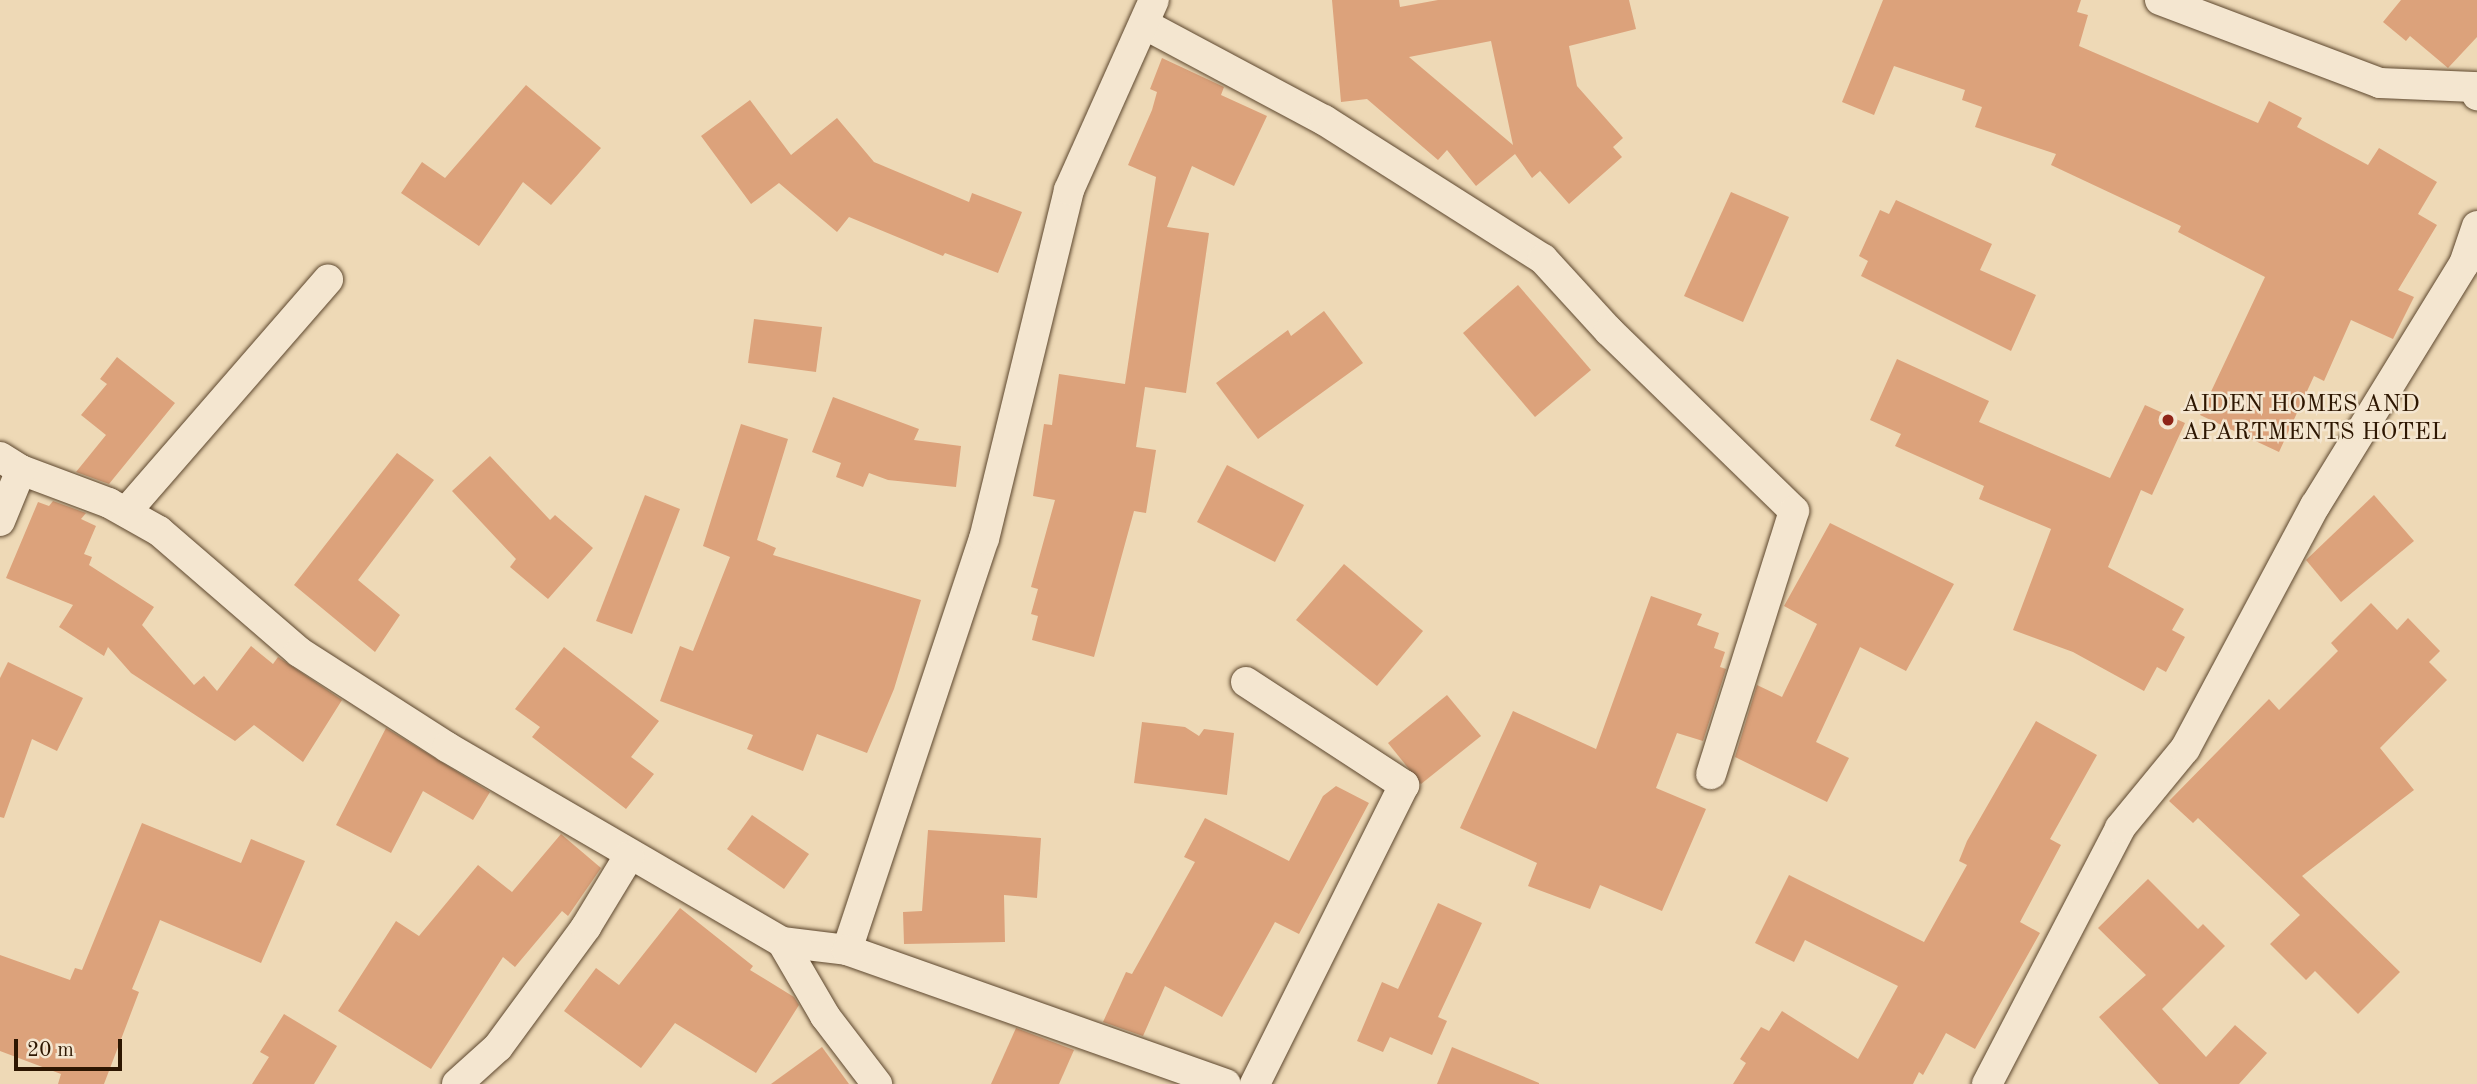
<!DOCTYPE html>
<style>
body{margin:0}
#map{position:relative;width:2477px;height:1084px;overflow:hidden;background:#eed9b6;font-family:"Old Standard TT",serif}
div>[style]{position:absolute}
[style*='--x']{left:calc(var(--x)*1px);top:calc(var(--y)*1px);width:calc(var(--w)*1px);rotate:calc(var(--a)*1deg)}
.building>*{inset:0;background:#dca27b}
.roads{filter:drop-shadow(0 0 2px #5d472e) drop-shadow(0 0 2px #5d472e)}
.minor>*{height:30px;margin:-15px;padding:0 15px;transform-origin:15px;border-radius:15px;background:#f4e6d0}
.dots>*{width:19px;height:19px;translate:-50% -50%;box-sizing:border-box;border:4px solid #f4e6d0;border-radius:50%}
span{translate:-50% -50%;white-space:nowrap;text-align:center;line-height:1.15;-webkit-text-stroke:5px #f4e6d0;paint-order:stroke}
.poi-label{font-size:24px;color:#2d1601}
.left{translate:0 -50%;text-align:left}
.scale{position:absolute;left:14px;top:1039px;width:108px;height:32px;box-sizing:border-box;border:4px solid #2d1601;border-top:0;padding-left:9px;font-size:21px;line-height:24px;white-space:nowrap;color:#2d1601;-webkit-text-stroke:5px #f4e6d0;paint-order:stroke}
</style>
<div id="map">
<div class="building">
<i style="clip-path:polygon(evenodd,1332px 0,1399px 0,1400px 7px,1438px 0,1629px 0,1636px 29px,1569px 46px,1577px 86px,1623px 138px,1613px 147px,1622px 157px,1569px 204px,1540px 171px,1532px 178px,1515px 154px,1476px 186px,1447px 150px,1438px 160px,1367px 99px,1341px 102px,1332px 0,1491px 41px,1513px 145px,1409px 57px,1491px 41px)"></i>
<i style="clip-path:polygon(1883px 0,2081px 0,2077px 12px,2088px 15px,2079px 46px,2258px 123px,2269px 101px,2302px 118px,2297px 127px,2368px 165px,2379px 148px,2437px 182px,2418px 214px,2437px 225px,2398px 290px,2414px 297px,2393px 339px,2351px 320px,2324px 381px,2314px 376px,2279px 452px,2200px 415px,2265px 277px,2178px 232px,2181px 226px,2051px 165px,2056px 154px,1975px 127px,1982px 107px,1962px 100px,1965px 90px,1894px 66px,1874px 115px,1842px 102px)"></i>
<i style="clip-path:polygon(2401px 0,2477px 0,2477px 37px,2448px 68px,2410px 36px,2406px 41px,2383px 22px)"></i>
<i style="clip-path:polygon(1162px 58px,1224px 87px,1221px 95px,1267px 116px,1234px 186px,1192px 166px,1167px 227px,1209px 233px,1186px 393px,1145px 387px,1136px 447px,1156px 450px,1146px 513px,1134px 511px,1094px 657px,1032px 640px,1038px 616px,1031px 614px,1038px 589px,1031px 587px,1055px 500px,1033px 496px,1044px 424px,1052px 425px,1059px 374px,1125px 384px,1156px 177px,1128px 165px,1152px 110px,1157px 92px,1150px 89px)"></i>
<i style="clip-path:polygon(526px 85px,601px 148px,551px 205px,523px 182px,479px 246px,401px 193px,422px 162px,445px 178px)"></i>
<i style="clip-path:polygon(750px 100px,791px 155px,837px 118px,874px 162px,969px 202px,972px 193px,1022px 212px,998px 273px,945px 253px,943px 256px,849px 217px,837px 232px,779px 183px,751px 204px,701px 136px)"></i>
<i style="clip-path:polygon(1731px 192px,1789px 217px,1743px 322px,1684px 296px)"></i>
<i style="clip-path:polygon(1896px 200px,1992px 244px,1980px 270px,2036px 295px,2011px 351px,1861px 276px,1868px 261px,1859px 256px,1880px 210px,1889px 214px)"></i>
<i style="clip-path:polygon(1518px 285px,1591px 370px,1535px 417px,1463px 333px)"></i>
<i style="clip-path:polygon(1324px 311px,1363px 363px,1258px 439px,1216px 383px,1288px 330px,1291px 336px)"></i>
<i style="clip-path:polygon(754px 319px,822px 327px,816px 372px,748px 363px)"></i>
<i style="clip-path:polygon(117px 357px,175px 403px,109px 484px,76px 472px,106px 435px,81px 415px,107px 384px,100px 379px)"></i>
<i style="clip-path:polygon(1897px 359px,1989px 401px,1979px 422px,2110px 478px,2145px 405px,2185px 423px,2152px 495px,2141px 490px,2108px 567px,2184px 609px,2172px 630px,2185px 637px,2166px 672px,2157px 667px,2144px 691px,2073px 652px,2013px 630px,2051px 529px,1979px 499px,1984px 486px,1895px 446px,1901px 434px,1870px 420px)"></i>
<i style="clip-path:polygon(833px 397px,919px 429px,914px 440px,961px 446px,956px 487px,888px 480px,869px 473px,863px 487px,836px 477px,841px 463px,812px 452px)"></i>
<i style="clip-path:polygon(741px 424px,788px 439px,757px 540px,776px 548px,773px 555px,921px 600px,894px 689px,867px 753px,817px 734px,803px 771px,747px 749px,753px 735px,660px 701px,680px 646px,693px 651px,730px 557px,703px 546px)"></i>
<i style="clip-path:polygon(397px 453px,434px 480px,358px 580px,400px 615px,375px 652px,294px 585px)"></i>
<i style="clip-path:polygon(490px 456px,550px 520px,555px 515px,593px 548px,548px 599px,510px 567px,516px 559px,452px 491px)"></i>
<i style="clip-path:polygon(1227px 465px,1304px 505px,1275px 562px,1197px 522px)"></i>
<i style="clip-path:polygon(645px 495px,680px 509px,632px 634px,596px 621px)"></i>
<i style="clip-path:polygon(2374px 495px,2414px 541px,2341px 602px,2306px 560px)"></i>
<i style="clip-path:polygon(53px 501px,86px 513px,81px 519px,96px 526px,84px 554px,92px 557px,89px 565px,154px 607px,142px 625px,194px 685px,204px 676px,217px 691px,251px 646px,273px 664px,278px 657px,342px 700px,303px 762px,254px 725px,235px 741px,131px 673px,108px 647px,104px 656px,59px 627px,73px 605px,6px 578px,38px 502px,49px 506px)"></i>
<i style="clip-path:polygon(1830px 523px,1954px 584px,1906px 671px,1860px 647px,1816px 742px,1849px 758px,1827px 802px,1735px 757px,1757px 685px,1782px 697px,1817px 624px,1784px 606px)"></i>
<i style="clip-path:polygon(1344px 564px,1423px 631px,1377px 686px,1296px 620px)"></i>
<i style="clip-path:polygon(1651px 596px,1702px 614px,1697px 625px,1719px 633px,1714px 648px,1725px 652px,1720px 667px,1726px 669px,1703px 741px,1677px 733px,1656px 788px,1706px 809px,1662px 911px,1600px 885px,1590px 909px,1528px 886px,1537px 863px,1460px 828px,1513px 711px,1596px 749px)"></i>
<i style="clip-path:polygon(2371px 603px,2397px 630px,2408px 618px,2440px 651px,2429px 662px,2447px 680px,2380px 748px,2414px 790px,2302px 876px,2400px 972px,2358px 1014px,2315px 971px,2306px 980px,2270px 944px,2300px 915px,2198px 818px,2193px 823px,2169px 801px,2269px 699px,2279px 710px,2338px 651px,2331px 643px)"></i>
<i style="clip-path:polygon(564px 647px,659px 721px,631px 757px,654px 774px,626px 809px,532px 737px,540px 727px,515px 709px)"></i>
<i style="clip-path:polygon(8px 662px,83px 698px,57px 751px,32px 739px,4px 818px,0 817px,0 678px)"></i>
<i style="clip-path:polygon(1447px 695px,1481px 736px,1421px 784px,1388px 743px)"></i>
<i style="clip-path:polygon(2036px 721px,2097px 755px,2050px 839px,2061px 845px,2020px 922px,2040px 933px,1975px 1049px,1946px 1033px,1923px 1075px,1919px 1072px,1913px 1084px,1733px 1084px,1746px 1063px,1740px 1059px,1761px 1027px,1769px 1031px,1782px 1011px,1858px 1059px,1898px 986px,1805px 940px,1794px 962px,1755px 943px,1789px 875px,1924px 942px,1967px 865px,1959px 861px,1967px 841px)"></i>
<i style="clip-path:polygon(1142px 722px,1185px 727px,1199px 736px,1204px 729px,1234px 733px,1227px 795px,1134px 783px)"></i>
<i style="clip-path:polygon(386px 728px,490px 792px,473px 820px,423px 791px,391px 853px,336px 825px)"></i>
<i style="clip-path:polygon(1336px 786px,1369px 803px,1299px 934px,1275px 922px,1222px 1017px,1165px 986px,1143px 1036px,1103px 1022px,1126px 972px,1132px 974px,1195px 862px,1184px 857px,1205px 818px,1289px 861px,1323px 796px)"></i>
<i style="clip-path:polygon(752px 815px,809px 854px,784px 889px,727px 849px)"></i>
<i style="clip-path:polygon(142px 823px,241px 863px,251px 839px,305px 861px,261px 963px,160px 920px,132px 989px,139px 992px,104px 1084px,58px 1084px,61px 1074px,0 1051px,0 955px,70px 980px,75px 968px,82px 970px)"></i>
<i style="clip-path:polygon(928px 830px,1041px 838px,1037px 898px,1004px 895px,1005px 942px,904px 944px,903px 912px,922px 911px)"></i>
<i style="clip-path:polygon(561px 834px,601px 868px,568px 916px,562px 911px,515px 967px,503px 957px,431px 1069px,338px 1011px,396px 921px,419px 936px,478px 865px,512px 892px)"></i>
<i style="clip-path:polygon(2148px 879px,2198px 929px,2203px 924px,2225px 946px,2162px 1009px,2206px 1057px,2235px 1025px,2267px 1053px,2239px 1084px,2159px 1084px,2099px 1017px,2146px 975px,2098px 928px)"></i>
<i style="clip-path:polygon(1438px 903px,1482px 923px,1438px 1017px,1447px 1021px,1432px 1055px,1390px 1037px,1383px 1052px,1357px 1041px,1382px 982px,1398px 989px)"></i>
<i style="clip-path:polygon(680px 908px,753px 966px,750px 970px,794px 997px,799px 1005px,756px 1073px,675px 1023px,641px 1068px,564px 1011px,596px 968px,619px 985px)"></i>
<i style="clip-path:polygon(284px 1014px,337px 1046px,314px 1084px,252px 1084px,269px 1057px,260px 1052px)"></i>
<i style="clip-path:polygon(1016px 1028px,1074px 1050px,1059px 1084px,991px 1084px)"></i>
<i style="clip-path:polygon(822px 1047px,849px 1084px,771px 1084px)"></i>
<i style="clip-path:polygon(1452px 1047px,1539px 1083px,1539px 1084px,1437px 1084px)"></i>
</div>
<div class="roads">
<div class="minor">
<i style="--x:2160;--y:0;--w:235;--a:20.7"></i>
<i style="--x:2380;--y:83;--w:94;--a:2.4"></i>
<i style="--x:2474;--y:87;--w:9;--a:69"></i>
<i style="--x:1144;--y:24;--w:204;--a:28.1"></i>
<i style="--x:1324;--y:120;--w:259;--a:32.4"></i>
<i style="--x:1543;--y:259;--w:98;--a:47.5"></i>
<i style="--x:1609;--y:331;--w:258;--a:44.2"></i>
<i style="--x:1794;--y:511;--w:276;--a:107.5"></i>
<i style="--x:0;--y:457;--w:25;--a:32"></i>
<i style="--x:21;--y:470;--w:94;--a:20.6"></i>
<i style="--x:109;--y:503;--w:57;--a:29.2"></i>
<i style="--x:159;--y:531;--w:185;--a:40.8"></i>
<i style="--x:299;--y:652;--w:176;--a:32.7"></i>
<i style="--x:447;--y:747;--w:388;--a:30.2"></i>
<i style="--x:782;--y:942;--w:86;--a:59.8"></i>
<i style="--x:825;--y:1016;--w:86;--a:52.6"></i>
<i style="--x:126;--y:512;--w:308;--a:-49"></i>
<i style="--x:0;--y:521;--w:55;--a:-67.6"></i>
<i style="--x:1246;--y:682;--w:189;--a:33.1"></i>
<i style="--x:1404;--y:785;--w:334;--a:116.5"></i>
<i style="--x:782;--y:942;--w:65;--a:7"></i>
<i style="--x:847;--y:950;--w:433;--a:-71.6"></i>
<i style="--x:984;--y:539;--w:359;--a:-76.3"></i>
<i style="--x:1069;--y:190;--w:208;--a:-65.9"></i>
<i style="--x:847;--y:950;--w:402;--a:19.5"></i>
<i style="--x:457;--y:1084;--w:55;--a:-42.1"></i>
<i style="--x:498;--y:1047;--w:149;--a:-53.7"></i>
<i style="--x:586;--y:927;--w:83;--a:-58.8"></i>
<i style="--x:1987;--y:1084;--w:288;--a:-62.5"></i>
<i style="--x:2120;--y:828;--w:102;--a:-50.6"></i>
<i style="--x:2185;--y:749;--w:276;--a:-61.9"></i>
<i style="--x:2315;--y:506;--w:284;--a:-58.4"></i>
<i style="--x:2464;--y:264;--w:40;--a:-71.1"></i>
</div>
</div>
<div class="dots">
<i style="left:2168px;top:420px;background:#8f2418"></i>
</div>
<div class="poi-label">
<span class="left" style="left:2182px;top:420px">AIDEN HOMES AND<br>APARTMENTS HOTEL</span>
</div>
<div class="scale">20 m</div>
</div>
